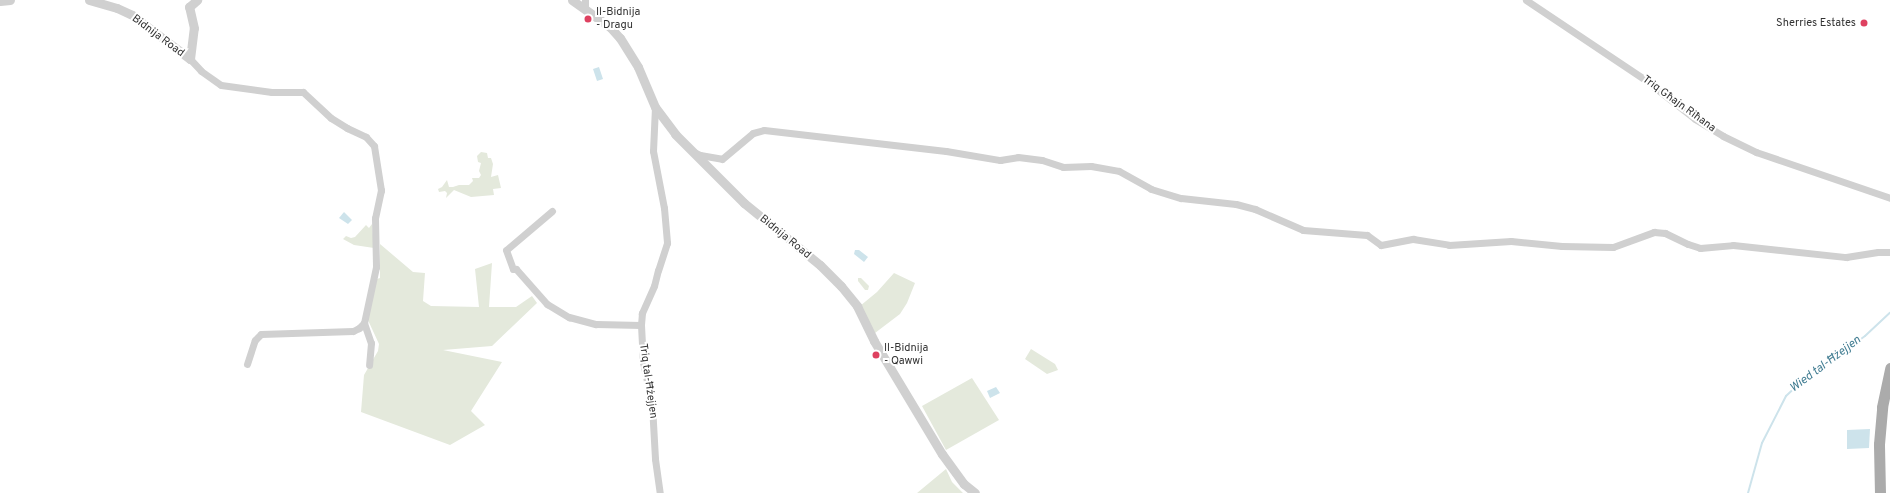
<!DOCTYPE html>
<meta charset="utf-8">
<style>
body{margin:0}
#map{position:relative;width:1890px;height:493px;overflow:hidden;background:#fff;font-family:Overpass,sans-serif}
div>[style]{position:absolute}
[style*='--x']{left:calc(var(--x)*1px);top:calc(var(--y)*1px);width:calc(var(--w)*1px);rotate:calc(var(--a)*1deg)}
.green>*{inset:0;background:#e4e9dc}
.water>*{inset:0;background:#cde3eb}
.stream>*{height:2px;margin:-1px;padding:0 1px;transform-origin:1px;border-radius:1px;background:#cde3eb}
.minor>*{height:7px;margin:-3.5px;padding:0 3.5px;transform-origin:3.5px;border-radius:3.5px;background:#d0d0d0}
.tertiary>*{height:9px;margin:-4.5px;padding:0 4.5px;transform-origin:4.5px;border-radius:4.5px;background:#d0d0d0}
.primary>*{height:11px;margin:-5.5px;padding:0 5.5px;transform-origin:5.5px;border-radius:5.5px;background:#ababab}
.dots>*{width:11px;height:11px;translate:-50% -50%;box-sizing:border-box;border:2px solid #fff;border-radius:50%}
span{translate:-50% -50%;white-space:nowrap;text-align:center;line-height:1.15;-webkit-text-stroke:4px #fff;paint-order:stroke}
.poi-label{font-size:11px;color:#333}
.left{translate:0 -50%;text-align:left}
.right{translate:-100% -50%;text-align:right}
.street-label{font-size:11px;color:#333}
.water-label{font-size:12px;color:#437e93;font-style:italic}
</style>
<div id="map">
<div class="green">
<i style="clip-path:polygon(481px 152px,487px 153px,488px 158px,491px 158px,493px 164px,491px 177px,498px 175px,501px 188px,493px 189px,494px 195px,471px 197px,454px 190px,446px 198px,447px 193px,445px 191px,439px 192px,438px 189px,442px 187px,447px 180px,449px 187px,453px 187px,459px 185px,469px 185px,473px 181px,472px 178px,479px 178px,481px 175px,479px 171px,481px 163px,478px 162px,477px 156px)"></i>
<i style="clip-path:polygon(372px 224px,374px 248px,354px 245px,343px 239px,346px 236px,351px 238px,355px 237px,366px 225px,369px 228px)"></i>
<i style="clip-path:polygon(380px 244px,413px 272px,425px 273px,423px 301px,431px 306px,479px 307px,475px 269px,492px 263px,489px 307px,516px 307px,532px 296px,537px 303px,492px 346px,443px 350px,502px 362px,471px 411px,485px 425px,450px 445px,361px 412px,364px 375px,378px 351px,379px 344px,367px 318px,377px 279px,380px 278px)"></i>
<i style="clip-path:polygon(894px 273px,915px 283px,907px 303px,900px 314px,875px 333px,860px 306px,877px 292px)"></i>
<i style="clip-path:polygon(858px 278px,861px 278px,869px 286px,868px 290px,865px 290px,858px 281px)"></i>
<i style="clip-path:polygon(1031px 349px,1055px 364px,1058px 370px,1047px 374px,1025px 359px)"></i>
<i style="clip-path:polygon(972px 378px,999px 420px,946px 450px,922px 406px)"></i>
<i style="clip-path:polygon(946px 469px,952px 482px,963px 493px,917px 493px)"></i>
</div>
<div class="water">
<i style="clip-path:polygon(599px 67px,603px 79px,597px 81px,593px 69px)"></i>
<i style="clip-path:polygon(344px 212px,352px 220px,348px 224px,339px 218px)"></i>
<i style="clip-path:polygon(855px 250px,859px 250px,868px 257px,864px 262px,854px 254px)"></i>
<i style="clip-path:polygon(996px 387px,1000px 393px,990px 398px,987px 391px)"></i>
<i style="clip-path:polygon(1870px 429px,1869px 448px,1847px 449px,1847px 430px)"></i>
</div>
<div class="stream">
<i style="--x:1748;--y:493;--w:52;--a:-74.4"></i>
<i style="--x:1762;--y:443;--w:53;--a:-62.9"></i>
<i style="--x:1786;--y:396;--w:22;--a:-43"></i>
<i style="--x:1802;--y:381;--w:77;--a:-35.5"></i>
<i style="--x:1865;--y:336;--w:34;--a:-43"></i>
</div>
<div class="minor">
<i style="--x:585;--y:0;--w:9;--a:90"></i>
<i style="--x:1526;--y:0;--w:142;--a:33.8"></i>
<i style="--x:1644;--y:79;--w:65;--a:38.1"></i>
<i style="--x:1695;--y:119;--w:33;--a:31"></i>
<i style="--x:1723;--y:136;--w:37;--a:26"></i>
<i style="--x:1756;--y:152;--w:142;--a:18.9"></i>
<i style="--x:190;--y:59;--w:16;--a:47"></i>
<i style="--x:201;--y:71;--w:24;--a:35"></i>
<i style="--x:221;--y:85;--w:51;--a:7.8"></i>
<i style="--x:272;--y:92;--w:31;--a:0"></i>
<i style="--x:303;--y:92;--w:38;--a:43"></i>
<i style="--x:331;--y:118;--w:19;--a:32"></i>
<i style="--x:347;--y:128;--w:21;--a:25"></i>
<i style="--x:366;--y:137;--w:12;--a:48"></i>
<i style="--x:374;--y:146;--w:45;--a:81"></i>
<i style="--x:381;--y:190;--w:29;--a:102"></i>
<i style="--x:375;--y:218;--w:49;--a:88.8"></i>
<i style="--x:376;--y:267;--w:57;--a:102.1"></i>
<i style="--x:364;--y:323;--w:21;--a:71"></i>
<i style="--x:371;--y:343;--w:22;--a:95"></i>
<i style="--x:655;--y:107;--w:44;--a:92.6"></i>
<i style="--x:653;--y:151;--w:58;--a:79.1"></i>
<i style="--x:664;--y:208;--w:35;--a:85"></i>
<i style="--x:667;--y:243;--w:28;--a:108"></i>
<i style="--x:658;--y:270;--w:16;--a:104"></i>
<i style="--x:654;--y:286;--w:30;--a:114"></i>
<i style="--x:642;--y:313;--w:12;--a:95"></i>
<i style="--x:641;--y:325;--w:37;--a:87"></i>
<i style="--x:643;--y:362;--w:44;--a:78.2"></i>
<i style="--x:652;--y:405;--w:54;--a:86.8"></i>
<i style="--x:655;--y:459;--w:34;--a:82"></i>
<i style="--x:694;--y:152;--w:7;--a:27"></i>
<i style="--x:700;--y:155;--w:22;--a:10"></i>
<i style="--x:722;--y:159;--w:40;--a:-40"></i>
<i style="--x:753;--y:133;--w:11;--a:-15"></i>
<i style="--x:764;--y:130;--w:183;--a:6.6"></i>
<i style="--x:946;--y:151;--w:55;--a:9.5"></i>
<i style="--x:1000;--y:160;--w:18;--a:-9"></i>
<i style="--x:1018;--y:157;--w:24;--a:7"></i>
<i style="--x:1042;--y:160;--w:22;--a:18"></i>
<i style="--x:1063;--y:167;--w:28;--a:-2"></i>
<i style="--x:1091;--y:166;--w:28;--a:10"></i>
<i style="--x:1119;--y:171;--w:37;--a:29"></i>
<i style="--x:1151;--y:189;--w:31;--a:17"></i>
<i style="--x:1181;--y:198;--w:55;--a:6.2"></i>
<i style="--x:1236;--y:204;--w:20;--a:15"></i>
<i style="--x:1255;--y:209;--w:52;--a:23.6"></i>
<i style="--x:1303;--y:230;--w:64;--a:4.5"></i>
<i style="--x:1367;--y:235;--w:17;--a:36"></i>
<i style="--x:1381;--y:245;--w:33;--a:-11"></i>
<i style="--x:1413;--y:239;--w:36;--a:9"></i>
<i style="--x:1449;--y:245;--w:62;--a:-3.7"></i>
<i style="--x:1511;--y:241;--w:51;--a:5.6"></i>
<i style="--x:1562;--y:246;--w:51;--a:1.1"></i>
<i style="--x:1613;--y:247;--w:44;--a:-20.1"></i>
<i style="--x:1654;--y:232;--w:11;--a:5"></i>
<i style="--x:1665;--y:233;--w:25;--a:26"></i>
<i style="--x:1688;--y:244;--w:13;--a:18"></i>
<i style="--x:1700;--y:248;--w:33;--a:-5"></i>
<i style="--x:1733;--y:245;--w:114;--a:6.1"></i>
<i style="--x:1846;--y:257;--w:32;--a:-9"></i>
<i style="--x:1878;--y:252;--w:12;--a:0"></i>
<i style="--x:552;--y:211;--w:60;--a:139.7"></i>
<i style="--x:506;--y:250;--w:20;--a:70"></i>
<i style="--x:513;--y:269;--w:3;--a:0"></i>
<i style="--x:516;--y:269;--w:47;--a:48.5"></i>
<i style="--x:547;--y:304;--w:26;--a:31"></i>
<i style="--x:569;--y:317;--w:28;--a:15"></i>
<i style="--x:596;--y:324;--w:45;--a:1.3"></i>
<i style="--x:247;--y:364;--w:25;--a:-72"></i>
<i style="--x:255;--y:340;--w:8;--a:-45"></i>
<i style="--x:261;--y:334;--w:92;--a:-1.9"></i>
<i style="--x:353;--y:331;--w:7;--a:-27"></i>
<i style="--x:359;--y:328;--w:7;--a:-45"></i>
</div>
<div class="tertiary">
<i style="--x:89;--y:0;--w:29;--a:16"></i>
<i style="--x:117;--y:8;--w:17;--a:25"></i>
<i style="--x:132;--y:15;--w:73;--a:37.2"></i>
<i style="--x:572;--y:0;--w:47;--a:35.4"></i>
<i style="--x:610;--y:27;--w:15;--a:48"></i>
<i style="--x:620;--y:38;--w:34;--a:58"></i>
<i style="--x:638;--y:67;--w:43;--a:67"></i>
<i style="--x:655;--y:107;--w:34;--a:53"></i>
<i style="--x:675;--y:134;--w:98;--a:45"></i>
<i style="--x:744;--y:203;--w:98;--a:39.2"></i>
<i style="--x:820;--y:265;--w:30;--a:45"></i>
<i style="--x:841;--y:286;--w:26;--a:51"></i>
<i style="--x:857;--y:306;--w:39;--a:64"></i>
<i style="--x:874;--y:341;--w:132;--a:59"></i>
<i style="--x:942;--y:454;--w:37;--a:54"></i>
<i style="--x:964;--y:484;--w:14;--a:39"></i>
<i style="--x:0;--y:1;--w:10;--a:-6"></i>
<i style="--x:190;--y:59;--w:31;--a:-83"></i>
<i style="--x:194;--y:28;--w:22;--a:-103"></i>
<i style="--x:189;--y:7;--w:11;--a:-41"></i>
</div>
<div class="primary">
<i style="--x:1880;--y:493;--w:49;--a:-91.2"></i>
<i style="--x:1879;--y:444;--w:37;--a:-85"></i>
<i style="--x:1882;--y:407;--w:40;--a:-78"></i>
</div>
<div class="dots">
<i style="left:588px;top:19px;background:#de4160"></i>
<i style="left:1864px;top:23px;background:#de4160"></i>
<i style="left:876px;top:355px;background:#de4160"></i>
</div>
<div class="poi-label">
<span class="left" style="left:596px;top:19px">Il-Bidnija<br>- Dragu</span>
<span class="right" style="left:1856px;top:23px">Sherries Estates</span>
<span class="left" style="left:884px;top:355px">Il-Bidnija<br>- Qawwi</span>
</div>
<div class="street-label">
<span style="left:158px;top:36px;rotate:37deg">Bidnija Road</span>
<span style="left:1679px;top:104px;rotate:36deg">Triq Għajn Riħana</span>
<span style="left:785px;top:237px;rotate:39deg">Bidnija Road</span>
<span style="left:648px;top:381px;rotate:82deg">Triq tal-Ħżejjen</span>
</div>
<div class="water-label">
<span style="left:1826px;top:365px;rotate:-37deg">Wied tal-Ħżejjen</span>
</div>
</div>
